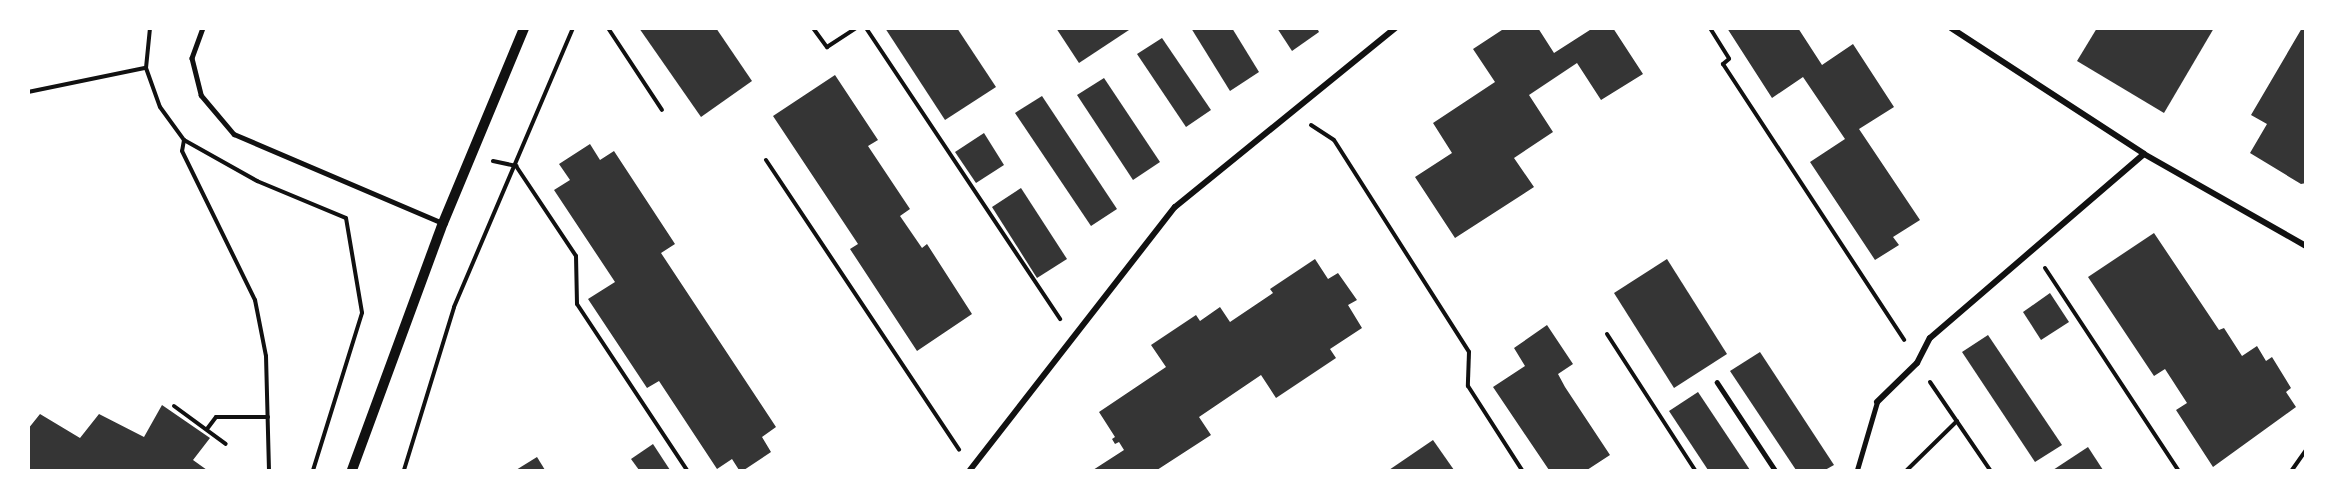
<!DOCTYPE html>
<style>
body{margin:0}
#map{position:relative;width:2334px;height:499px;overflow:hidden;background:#fff;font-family:"Archivo Narrow",sans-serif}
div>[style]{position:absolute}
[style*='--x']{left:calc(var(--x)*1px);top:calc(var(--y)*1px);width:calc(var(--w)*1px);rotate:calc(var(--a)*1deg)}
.building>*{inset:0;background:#353535}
.path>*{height:4px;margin:-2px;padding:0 2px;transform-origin:2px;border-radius:2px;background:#111}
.service>*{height:4.5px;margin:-2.25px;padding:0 2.25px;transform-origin:2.25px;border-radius:2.25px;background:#111}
.minor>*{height:6px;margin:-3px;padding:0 3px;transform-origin:3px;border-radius:3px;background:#111}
.tertiary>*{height:10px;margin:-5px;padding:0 5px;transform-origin:5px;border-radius:5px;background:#111}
span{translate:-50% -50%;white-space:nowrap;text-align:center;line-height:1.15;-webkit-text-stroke:5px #fff;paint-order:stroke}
.frame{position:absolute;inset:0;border:30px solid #fff;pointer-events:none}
</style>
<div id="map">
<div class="building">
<i style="clip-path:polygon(639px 28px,716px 28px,752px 81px,701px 117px)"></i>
<i style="clip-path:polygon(885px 28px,957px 28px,996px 87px,945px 120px)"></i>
<i style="clip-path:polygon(1056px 28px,1132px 28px,1079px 63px)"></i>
<i style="clip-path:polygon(1191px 28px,1232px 28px,1259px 72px,1230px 91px)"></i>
<i style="clip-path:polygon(1277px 28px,1317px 28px,1319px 32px,1292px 51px)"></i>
<i style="clip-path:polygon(1505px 28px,1538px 28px,1554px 53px,1593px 28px,1613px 28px,1643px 74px,1601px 100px,1577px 63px,1529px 95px,1553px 132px,1514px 158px,1534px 187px,1455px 238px,1415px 177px,1452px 153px,1433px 123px,1495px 82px,1473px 49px)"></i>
<i style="clip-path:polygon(1727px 28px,1798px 28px,1822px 65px,1853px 44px,1894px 107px,1859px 129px,1920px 220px,1893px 237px,1899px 245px,1875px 260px,1810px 162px,1845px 139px,1803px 77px,1772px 98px)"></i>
<i style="clip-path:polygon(2097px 28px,2214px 28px,2164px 113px,2077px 61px)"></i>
<i style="clip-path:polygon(2302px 28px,2306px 28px,2306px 183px,2301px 184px,2250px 153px,2267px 124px,2251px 115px)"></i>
<i style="clip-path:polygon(1162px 38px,1211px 110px,1186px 127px,1137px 54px)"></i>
<i style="clip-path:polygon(835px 75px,878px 140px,868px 146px,910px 209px,900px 216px,922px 248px,927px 244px,972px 314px,917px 351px,850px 249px,858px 244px,773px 116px)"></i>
<i style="clip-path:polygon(1104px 78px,1160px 162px,1133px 180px,1077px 95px)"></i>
<i style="clip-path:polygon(1042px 96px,1117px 209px,1091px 226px,1015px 113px)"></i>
<i style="clip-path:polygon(984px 133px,1004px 165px,976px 183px,955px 152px)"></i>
<i style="clip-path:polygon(590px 144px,600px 160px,614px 151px,675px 244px,661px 253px,776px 427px,762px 437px,771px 452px,744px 470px,739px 470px,732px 459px,717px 469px,659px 381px,647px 388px,588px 299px,615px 282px,554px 190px,570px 180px,559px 164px)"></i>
<i style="clip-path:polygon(1021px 188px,1067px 259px,1037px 278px,992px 207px)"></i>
<i style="clip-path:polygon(2154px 233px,2219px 330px,2224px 328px,2242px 356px,2257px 346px,2266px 361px,2272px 357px,2291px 388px,2286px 392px,2296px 407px,2213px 467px,2176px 410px,2187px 403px,2165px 369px,2154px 376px,2088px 277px)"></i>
<i style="clip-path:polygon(1315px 259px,1328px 279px,1338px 273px,1357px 300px,1348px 305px,1362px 328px,1330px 349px,1336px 358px,1276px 398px,1261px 375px,1199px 417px,1211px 435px,1157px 470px,1093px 470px,1124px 450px,1119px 442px,1115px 444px,1112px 439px,1115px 437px,1099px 412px,1166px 367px,1151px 345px,1196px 315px,1200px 321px,1220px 307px,1230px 322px,1273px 293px,1270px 289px)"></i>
<i style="clip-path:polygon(1667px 259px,1727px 354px,1674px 388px,1614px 293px)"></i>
<i style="clip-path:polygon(2050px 293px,2069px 322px,2041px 340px,2023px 312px)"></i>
<i style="clip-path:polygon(1547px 325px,1573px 364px,1558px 374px,1565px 387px,1610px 455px,1587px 470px,1549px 470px,1493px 387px,1525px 366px,1514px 348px)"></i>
<i style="clip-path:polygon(1988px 335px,2062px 445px,2035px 462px,1962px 352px)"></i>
<i style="clip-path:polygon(1760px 352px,1834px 465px,1825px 470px,1796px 470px,1730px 371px)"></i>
<i style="clip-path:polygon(1698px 392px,1750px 470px,1708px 470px,1669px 411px)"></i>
<i style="clip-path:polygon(162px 405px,210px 438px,193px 460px,207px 470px,28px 470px,28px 429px,40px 414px,80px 438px,99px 414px,144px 437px)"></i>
<i style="clip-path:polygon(1433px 440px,1454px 470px,1389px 470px)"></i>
<i style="clip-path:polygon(653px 444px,670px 470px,639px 470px,631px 459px)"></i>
<i style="clip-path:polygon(2088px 447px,2103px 470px,2053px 470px)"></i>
<i style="clip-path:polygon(537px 457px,545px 470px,516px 470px)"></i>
</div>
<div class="path">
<i style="--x:150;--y:28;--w:40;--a:95.7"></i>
<i style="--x:146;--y:68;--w:41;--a:70.3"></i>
<i style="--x:160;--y:107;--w:41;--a:54"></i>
<i style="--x:184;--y:140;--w:84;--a:29.3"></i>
<i style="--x:257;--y:181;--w:96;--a:22.6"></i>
<i style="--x:346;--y:218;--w:96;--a:80.4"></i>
<i style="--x:362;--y:313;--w:164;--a:107.3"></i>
<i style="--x:608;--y:28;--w:98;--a:56.6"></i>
<i style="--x:813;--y:28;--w:24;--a:54"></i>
<i style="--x:827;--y:47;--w:35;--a:-33"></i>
<i style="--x:866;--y:28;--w:350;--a:56.3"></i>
<i style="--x:1710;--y:28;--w:36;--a:58"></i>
<i style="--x:1729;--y:59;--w:8;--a:140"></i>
<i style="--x:1723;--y:64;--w:330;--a:56.7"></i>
<i style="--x:28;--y:92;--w:119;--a:-11.6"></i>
<i style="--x:1311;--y:125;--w:27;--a:33"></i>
<i style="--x:1334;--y:140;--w:251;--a:57.5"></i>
<i style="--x:1469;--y:352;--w:34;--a:92"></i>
<i style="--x:1468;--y:386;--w:100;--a:57.3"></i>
<i style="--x:184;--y:140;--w:11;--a:100"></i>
<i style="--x:182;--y:151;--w:166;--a:63.9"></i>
<i style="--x:255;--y:300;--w:57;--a:78.9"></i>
<i style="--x:266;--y:356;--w:114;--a:88.5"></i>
<i style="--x:766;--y:160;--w:348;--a:56.3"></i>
<i style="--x:493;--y:161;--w:24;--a:12"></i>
<i style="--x:516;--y:166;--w:108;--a:56.3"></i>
<i style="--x:576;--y:256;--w:48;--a:88.8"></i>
<i style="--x:577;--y:304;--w:199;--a:56.5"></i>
<i style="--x:2045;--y:268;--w:242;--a:56.6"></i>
<i style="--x:1607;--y:334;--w:162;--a:57.1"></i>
<i style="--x:1930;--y:382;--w:107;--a:55.7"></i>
<i style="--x:174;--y:406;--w:64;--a:36.2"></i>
<i style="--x:207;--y:429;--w:15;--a:-53"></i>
<i style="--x:216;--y:417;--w:52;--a:0"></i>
<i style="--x:404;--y:470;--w:170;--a:-72.9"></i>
<i style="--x:454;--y:307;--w:303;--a:-66.9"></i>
<i style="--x:1907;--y:470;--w:70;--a:-44.4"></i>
<i style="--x:2292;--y:470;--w:24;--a:-55"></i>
</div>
<div class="service">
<i style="--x:203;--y:28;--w:32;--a:110"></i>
<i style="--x:192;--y:58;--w:38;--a:76"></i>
<i style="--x:201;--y:95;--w:51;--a:49.8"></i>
<i style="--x:234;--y:134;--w:227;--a:23.1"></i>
<i style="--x:1717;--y:382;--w:105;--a:56.6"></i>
<i style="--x:1857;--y:470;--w:71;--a:-73.6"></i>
</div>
<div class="minor">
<i style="--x:1951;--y:28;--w:230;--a:33.1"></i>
<i style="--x:2144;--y:154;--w:186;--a:29.6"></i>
<i style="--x:1877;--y:402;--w:56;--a:-44.3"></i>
<i style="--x:1917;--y:363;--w:28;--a:-63"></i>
<i style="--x:1930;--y:338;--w:282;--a:-40.7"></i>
<i style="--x:970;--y:470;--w:333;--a:-52.1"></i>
<i style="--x:1175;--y:207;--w:284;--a:-39.1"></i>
</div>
<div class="tertiary">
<i style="--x:352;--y:470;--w:263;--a:-69.8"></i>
<i style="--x:443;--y:223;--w:211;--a:-67.4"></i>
</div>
<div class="frame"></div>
</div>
